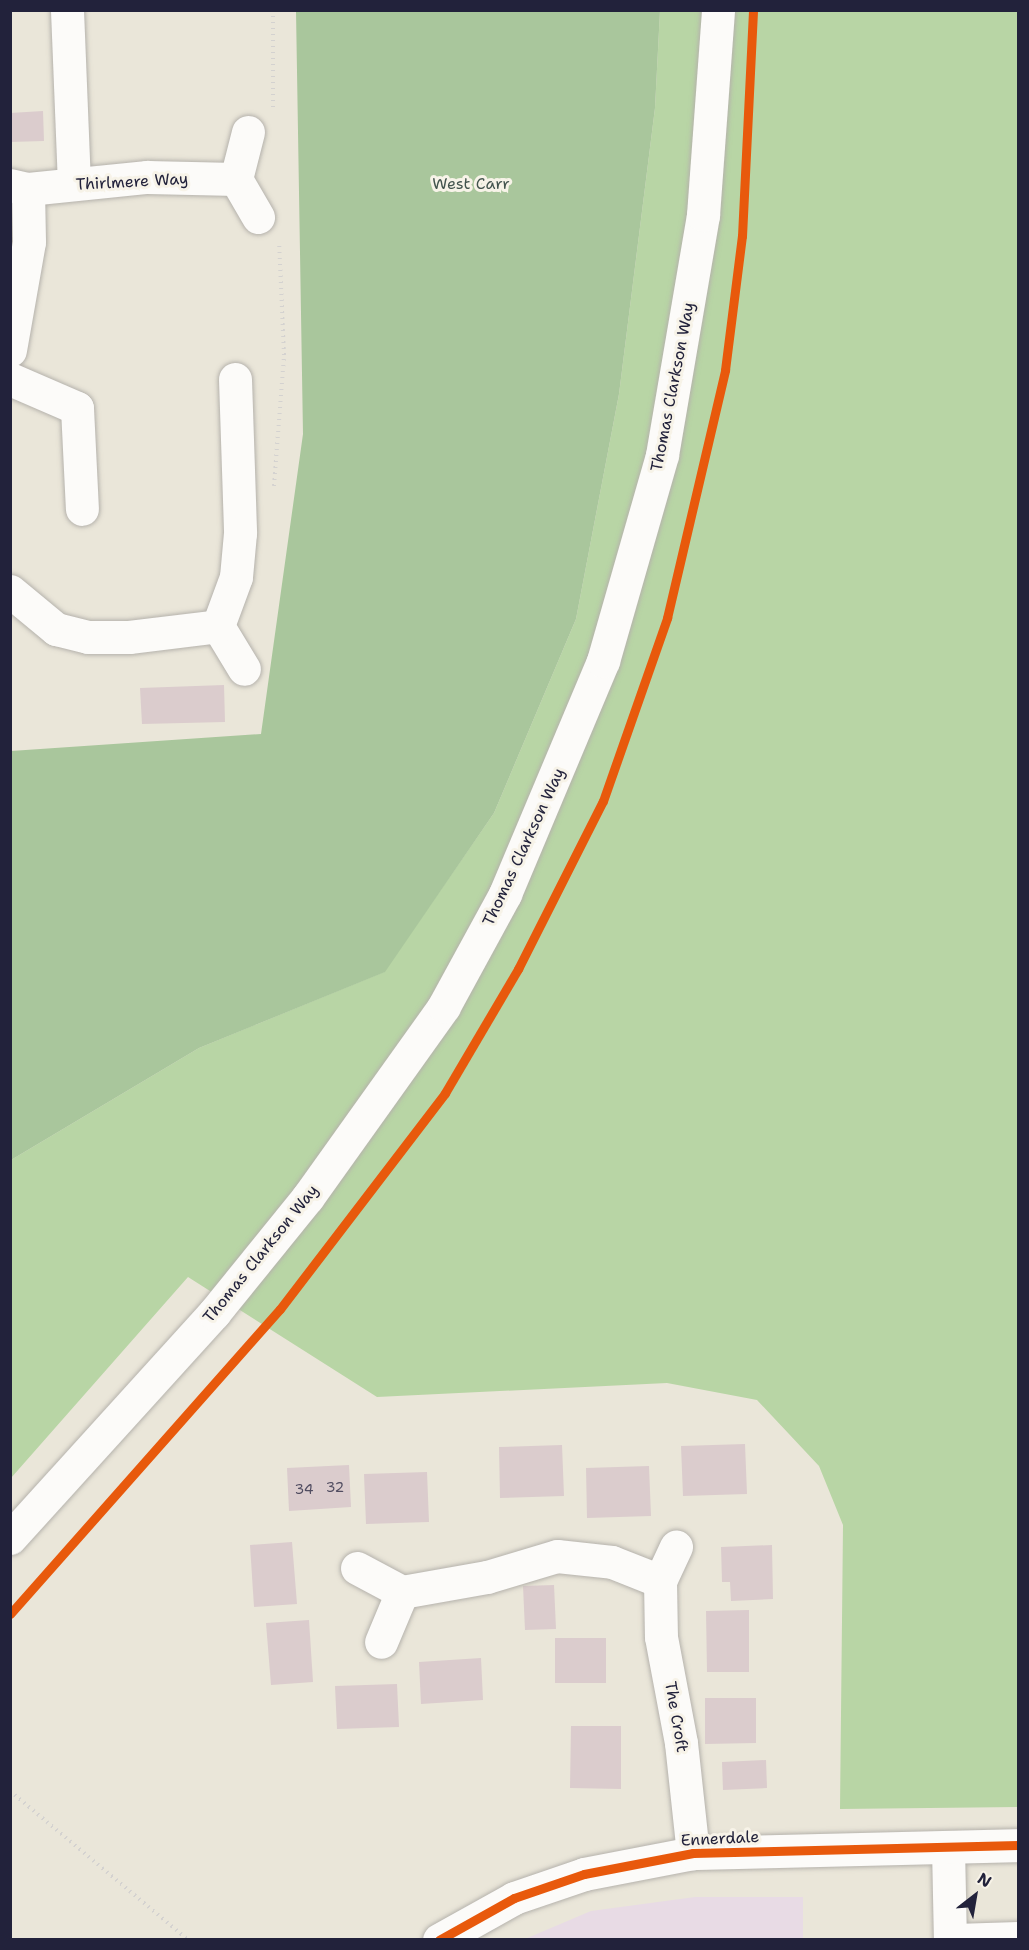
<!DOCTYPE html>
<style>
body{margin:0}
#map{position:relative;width:1029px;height:1950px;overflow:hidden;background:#eae6d9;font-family:"Shantell Sans",sans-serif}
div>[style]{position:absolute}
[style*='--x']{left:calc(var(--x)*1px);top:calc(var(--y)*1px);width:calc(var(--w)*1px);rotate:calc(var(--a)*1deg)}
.built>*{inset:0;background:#e8dbe5}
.green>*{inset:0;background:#b8d5a5}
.forest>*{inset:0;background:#a9c69c}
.building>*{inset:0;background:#dbcccd}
.path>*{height:4px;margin-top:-2px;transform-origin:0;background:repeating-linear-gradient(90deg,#d4d2d0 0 1.5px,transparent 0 6px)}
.roads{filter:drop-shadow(0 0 2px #b5b2ac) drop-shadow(0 0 2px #b5b2ac)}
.minor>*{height:33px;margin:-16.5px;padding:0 16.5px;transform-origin:16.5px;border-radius:16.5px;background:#fcfbf9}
.highway>*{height:33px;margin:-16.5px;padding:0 16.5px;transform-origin:16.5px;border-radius:16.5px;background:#fcfbf9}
.cycleway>*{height:9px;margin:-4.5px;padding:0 4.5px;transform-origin:4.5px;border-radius:4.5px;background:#e8590c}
span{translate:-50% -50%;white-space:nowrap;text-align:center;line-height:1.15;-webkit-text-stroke:6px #f7f3e8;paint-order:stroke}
.number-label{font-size:14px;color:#504c60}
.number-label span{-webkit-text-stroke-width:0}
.street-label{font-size:16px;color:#22223b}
.park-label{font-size:16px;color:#43544e}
.frame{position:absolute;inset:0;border:12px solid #22223b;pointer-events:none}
.north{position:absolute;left:945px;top:1866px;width:60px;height:60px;-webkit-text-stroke:4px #f7f3e8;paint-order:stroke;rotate:31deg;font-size:16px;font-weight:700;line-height:24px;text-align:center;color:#22223b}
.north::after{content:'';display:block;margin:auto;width:21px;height:27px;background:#22223b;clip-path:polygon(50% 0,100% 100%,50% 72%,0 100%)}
</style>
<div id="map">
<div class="built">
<i style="clip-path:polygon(695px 1897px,803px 1897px,803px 1939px,525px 1939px,591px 1911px)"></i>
</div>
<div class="green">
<i style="clip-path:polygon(660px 11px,1018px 11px,1018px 1807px,840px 1809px,843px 1525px,819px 1466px,757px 1400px,667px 1383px,377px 1397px,188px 1277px,11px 1478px,11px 1160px,199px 1048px,384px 972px,494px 813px,576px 619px,619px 394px,655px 108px)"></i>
</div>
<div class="forest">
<i style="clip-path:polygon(296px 11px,660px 11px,655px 108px,619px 394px,576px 619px,494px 813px,385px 972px,199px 1048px,11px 1160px,11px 751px,261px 734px,303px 434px)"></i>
</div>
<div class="building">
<i style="clip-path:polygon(43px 111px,44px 141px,10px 142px,10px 113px)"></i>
<i style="clip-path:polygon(224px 685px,225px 722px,142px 724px,140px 688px)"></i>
<i style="clip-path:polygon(745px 1444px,747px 1494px,683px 1496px,681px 1446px)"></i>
<i style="clip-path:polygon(562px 1445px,564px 1496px,500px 1498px,499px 1447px)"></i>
<i style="clip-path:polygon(349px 1465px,351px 1507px,289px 1511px,287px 1468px)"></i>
<i style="clip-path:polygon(649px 1466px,651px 1516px,587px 1518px,586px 1468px)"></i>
<i style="clip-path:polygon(427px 1472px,429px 1522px,366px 1524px,364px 1474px)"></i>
<i style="clip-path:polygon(292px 1542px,297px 1604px,254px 1607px,250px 1545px)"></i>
<i style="clip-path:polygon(772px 1545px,773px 1599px,731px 1601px,730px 1582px,722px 1582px,721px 1547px)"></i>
<i style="clip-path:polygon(554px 1585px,556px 1629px,525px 1630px,523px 1586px)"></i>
<i style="clip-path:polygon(749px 1610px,749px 1672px,707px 1672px,706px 1611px)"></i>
<i style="clip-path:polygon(309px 1620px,313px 1682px,271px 1685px,266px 1623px)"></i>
<i style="clip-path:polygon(555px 1638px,606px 1638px,606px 1683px,555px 1683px)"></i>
<i style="clip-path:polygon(481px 1658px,483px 1700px,421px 1704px,419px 1662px)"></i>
<i style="clip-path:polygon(397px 1684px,399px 1727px,337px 1729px,335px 1686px)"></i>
<i style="clip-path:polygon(705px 1698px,756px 1698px,756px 1743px,705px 1744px)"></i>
<i style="clip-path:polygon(571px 1726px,621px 1726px,621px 1789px,570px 1788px)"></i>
<i style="clip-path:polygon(766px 1760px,767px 1788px,723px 1790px,722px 1762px)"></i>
</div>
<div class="path">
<i style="--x:273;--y:10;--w:102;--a:90"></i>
<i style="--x:274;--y:486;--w:131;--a:-85.6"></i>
<i style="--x:284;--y:355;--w:113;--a:-92.5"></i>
<i style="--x:10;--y:1791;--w:232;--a:39.9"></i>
</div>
<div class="roads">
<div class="minor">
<i style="--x:67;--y:10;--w:174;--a:87.7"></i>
<i style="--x:248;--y:132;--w:49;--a:104.3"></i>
<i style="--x:236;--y:179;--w:44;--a:59.9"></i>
<i style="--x:10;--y:185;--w:18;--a:13"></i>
<i style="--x:28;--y:189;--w:53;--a:88.9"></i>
<i style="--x:29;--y:242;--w:110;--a:100"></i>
<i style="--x:28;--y:189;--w:120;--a:-5.8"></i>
<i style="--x:147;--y:177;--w:89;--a:1.3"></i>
<i style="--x:10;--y:379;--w:73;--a:23.4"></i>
<i style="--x:77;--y:408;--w:101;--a:87.2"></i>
<i style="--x:235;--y:379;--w:154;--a:88.1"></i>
<i style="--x:240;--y:533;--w:44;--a:95.2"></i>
<i style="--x:236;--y:577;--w:52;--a:110.2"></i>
<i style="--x:218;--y:626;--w:50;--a:58.8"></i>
<i style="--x:10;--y:591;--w:60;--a:39.6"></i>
<i style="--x:56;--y:629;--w:33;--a:14"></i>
<i style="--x:88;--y:637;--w:41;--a:0"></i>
<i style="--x:129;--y:637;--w:90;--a:-7"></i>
<i style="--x:357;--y:1568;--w:51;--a:28.1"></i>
<i style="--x:402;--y:1592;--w:54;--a:112.8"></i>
<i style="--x:660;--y:1581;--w:38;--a:-65"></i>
<i style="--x:402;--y:1592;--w:86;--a:-10"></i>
<i style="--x:487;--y:1577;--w:73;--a:-16.7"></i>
<i style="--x:557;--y:1556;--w:55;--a:6.2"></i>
<i style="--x:612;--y:1562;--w:52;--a:21.6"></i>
<i style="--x:660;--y:1581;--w:56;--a:89"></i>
<i style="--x:661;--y:1637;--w:108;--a:79.3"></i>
<i style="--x:681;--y:1743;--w:111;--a:83.8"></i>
<i style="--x:948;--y:1847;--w:93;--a:88.8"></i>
<i style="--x:439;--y:1940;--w:86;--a:-29.2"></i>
<i style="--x:514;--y:1898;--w:74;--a:-18.9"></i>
<i style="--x:584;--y:1874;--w:111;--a:-10.9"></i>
<i style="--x:693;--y:1853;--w:325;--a:-1.4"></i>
<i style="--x:955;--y:1940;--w:63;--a:-1.8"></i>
</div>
<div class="highway">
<i style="--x:10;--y:1538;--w:304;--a:-47.8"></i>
<i style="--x:214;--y:1313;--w:149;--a:-51"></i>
<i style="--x:308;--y:1197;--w:234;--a:-54.5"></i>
<i style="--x:444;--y:1006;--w:128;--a:-61.4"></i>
<i style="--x:505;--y:894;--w:253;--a:-67.2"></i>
<i style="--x:603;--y:661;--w:214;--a:-74"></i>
<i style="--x:662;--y:455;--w:243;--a:-80.3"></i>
<i style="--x:703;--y:215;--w:206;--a:-85.8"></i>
</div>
</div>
<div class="cycleway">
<i style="--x:10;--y:1614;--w:407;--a:-48.5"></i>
<i style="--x:280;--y:1309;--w:272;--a:-52.6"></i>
<i style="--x:445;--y:1093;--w:144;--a:-59.5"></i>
<i style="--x:518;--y:969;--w:188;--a:-63.2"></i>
<i style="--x:603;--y:801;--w:194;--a:-70.7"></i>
<i style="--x:667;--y:618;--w:255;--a:-76.8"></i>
<i style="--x:725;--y:370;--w:135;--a:-82.8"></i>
<i style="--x:742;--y:236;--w:226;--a:-87.2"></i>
<i style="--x:439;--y:1940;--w:86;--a:-29.2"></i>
<i style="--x:514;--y:1898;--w:74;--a:-18.9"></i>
<i style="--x:584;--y:1874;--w:111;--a:-10.9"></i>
<i style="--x:693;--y:1853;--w:325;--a:-1.4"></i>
</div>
<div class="number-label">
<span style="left:335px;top:1487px">32</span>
<span style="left:304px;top:1489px">34</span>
</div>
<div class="street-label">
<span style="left:132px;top:182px;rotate:-3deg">Thirlmere Way</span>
<span style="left:673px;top:387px;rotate:-79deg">Thomas Clarkson Way</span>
<span style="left:524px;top:847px;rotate:-65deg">Thomas Clarkson Way</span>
<span style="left:261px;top:1254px;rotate:-51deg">Thomas Clarkson Way</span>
<span style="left:676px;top:1717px;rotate:80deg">The Croft</span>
<span style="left:720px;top:1839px;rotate:-3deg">Ennerdale</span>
</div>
<div class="park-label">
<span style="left:471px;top:184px">West Carr</span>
</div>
<div class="frame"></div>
<div class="north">N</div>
</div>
